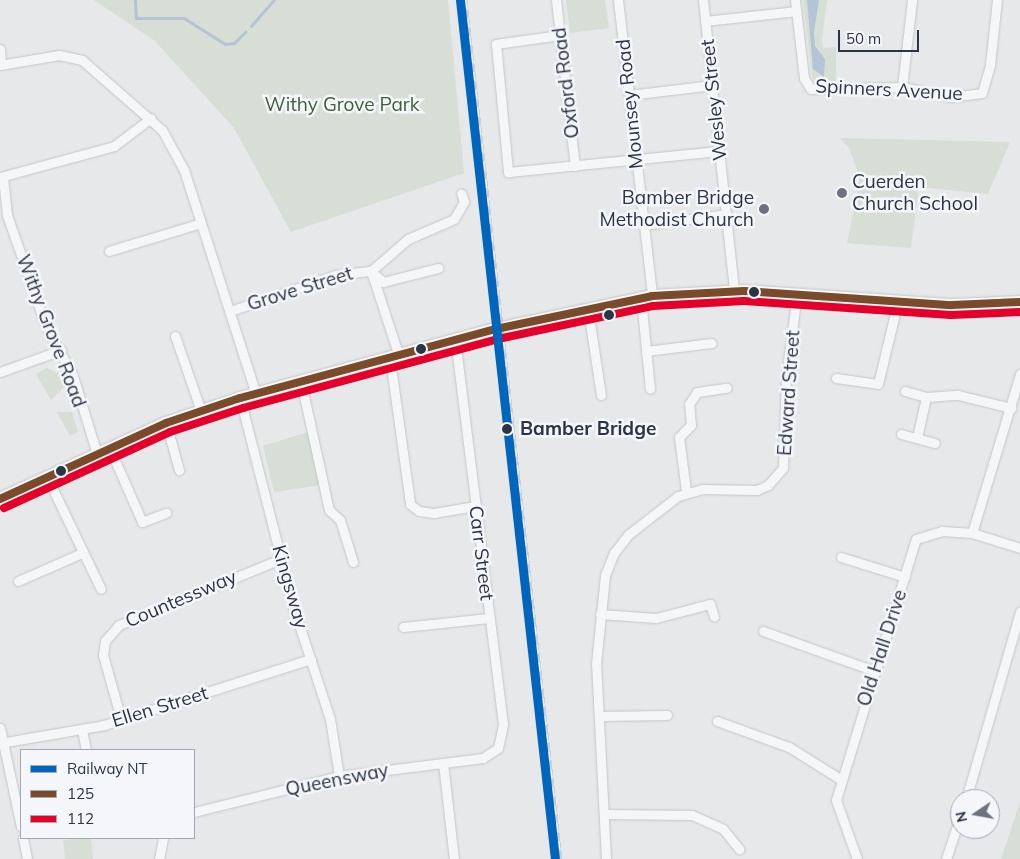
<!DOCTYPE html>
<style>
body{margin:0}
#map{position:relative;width:1020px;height:859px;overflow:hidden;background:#e6e8ea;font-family:Mulish,sans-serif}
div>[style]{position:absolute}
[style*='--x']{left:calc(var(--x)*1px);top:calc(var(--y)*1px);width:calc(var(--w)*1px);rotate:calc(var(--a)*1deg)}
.green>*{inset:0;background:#d6ded6}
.water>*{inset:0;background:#b4c4d5}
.stream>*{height:3px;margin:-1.5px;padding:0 1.5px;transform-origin:1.5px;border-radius:1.5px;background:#b4c4d5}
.roads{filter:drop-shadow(0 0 1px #c4c6c8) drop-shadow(0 0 1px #c4c6c8)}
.minor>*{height:9px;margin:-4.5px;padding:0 4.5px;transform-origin:4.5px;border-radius:4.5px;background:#f5f6f7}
.secondary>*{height:12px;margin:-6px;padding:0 6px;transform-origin:6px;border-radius:6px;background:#f8f8f8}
.rail>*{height:5px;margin-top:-2.5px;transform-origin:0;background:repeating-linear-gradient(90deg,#f4f6f9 0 9px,#cecfd2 0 18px);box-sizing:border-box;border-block:1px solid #cecfd2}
.bus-1>*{height:8px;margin:-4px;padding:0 4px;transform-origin:4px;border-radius:4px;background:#7a4b2a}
.bus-2>*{height:8px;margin:-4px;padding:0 4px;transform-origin:4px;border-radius:4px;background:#e4002b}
.rail-1>*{height:9px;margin:-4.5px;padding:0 4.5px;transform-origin:4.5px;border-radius:4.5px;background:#0065bd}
.dots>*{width:14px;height:14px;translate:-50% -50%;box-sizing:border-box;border:2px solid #f4f6f9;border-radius:50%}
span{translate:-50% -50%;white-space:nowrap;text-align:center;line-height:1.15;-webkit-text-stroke:5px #f4f6f9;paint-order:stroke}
.street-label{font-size:19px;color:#2b3445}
.park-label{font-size:19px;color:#3f6138}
.poi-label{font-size:19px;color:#2b3445}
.left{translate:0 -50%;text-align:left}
.right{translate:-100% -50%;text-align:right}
.stop-label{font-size:19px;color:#2b3445;font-weight:700}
.legend{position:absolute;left:20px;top:749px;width:175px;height:90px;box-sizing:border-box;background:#f4f6f9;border:1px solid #a4a8b1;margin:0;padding:6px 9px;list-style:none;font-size:15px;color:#2b3445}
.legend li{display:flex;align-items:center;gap:10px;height:25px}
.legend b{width:25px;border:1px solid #a4a8b1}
.north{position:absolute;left:950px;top:789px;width:50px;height:50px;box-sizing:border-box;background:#f4f6f9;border:1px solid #a4a8b1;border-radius:50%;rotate:258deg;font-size:14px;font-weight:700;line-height:20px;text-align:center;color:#2b3445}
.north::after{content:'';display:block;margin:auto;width:18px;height:22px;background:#6c737f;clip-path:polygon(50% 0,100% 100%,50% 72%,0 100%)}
.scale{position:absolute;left:838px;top:30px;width:81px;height:22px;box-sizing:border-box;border:2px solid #2b3445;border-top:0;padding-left:6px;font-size:15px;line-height:18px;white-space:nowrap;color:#2b3445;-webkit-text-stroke:4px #f4f6f9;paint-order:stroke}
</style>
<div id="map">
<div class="green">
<i style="clip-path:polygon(94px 0,448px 0,464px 173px,291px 232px,234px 128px,155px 41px)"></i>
<i style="clip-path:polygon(566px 0,605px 0,609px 28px,570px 33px)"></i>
<i style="clip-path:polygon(803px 0,827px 0,822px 39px,823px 48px,836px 47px,836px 84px,818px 83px,812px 77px)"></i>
<i style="clip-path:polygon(840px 138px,1010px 142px,988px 194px,919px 187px,911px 248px,847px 243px,860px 178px,849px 148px)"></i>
<i style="clip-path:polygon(47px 368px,60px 374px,65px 386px,51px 400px,36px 374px)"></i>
<i style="clip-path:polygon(57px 412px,72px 412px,78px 432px,70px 436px)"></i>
<i style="clip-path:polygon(308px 432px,321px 485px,274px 492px,263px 446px)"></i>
<i style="clip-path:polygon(1020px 802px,1020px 859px,1001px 859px)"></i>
<i style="clip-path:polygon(91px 838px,93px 859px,65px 859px,63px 840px)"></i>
</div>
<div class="water">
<i style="clip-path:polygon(807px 0,819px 0,814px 32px,815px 46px,825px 59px,824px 77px,813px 69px)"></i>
</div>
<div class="stream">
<i style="--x:135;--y:0;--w:18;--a:87"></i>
<i style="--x:136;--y:18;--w:48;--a:0"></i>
<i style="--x:184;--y:18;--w:49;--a:32.4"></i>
<i style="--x:225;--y:44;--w:9;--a:-6"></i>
<i style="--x:234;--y:43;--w:16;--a:-45"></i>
<i style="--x:251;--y:26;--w:35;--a:-49"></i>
</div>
<div class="roads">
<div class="minor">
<i style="--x:556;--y:0;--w:167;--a:83.5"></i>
<i style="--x:618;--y:0;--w:298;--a:83.4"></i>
<i style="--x:703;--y:0;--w:292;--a:83.9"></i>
<i style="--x:795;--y:0;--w:79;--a:83.4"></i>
<i style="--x:804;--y:78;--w:13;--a:58"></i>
<i style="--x:811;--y:89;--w:91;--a:-1.3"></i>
<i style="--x:902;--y:87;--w:49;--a:11.8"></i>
<i style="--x:950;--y:97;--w:32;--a:-7"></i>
<i style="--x:982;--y:93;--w:29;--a:-74"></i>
<i style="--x:990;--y:65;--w:65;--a:-83.9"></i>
<i style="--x:705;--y:21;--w:92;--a:-6.3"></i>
<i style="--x:560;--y:35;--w:65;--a:172"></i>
<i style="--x:496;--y:44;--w:129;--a:84.6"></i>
<i style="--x:508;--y:172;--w:212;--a:-5.7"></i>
<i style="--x:0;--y:49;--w:15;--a:86"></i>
<i style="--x:0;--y:65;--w:60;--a:-9.6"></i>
<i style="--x:59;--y:55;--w:24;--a:12"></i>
<i style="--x:82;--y:60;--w:106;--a:41.2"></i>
<i style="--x:162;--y:130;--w:46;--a:61.2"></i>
<i style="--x:184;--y:170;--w:235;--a:72.2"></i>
<i style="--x:902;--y:87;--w:88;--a:-83.4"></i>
<i style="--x:629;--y:95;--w:84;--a:-6.9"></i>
<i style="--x:0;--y:177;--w:118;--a:-15.2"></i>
<i style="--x:114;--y:146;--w:46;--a:-37.1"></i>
<i style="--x:3;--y:177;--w:38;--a:84"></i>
<i style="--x:7;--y:215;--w:115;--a:70.8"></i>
<i style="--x:45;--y:324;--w:59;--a:61.7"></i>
<i style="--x:73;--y:376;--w:82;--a:72.9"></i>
<i style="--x:644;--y:225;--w:83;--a:-7.6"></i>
<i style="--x:109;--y:251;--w:96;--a:-16.9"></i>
<i style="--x:371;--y:271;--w:49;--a:-40.9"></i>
<i style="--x:408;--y:239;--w:50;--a:-23.5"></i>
<i style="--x:454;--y:219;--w:20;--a:-60"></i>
<i style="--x:464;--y:202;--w:9;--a:-108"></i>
<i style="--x:371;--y:271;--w:89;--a:71.8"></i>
<i style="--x:375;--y:275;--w:11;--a:41"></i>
<i style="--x:383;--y:282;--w:57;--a:-14.3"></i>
<i style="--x:641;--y:299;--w:90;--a:84.3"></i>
<i style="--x:588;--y:310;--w:86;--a:81.3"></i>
<i style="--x:230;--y:311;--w:112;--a:-18.8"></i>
<i style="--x:336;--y:275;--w:35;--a:-7"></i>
<i style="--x:175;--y:336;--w:79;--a:70.9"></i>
<i style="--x:646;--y:351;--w:66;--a:-6.9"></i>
<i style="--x:390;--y:359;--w:146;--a:82.1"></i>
<i style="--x:410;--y:504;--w:11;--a:38"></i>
<i style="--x:419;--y:511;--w:15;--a:8"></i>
<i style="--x:434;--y:513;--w:42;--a:-9.7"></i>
<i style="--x:0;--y:372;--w:65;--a:-19.8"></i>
<i style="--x:836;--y:378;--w:42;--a:8.1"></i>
<i style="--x:878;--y:384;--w:85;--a:-76.5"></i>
<i style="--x:301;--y:382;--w:131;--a:77.7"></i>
<i style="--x:329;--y:510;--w:15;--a:42"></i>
<i style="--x:340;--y:520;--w:44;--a:72.8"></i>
<i style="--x:905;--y:391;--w:22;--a:16"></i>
<i style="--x:926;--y:397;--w:32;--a:-4"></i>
<i style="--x:958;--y:395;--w:55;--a:13.8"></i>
<i style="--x:240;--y:398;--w:215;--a:75.7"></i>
<i style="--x:293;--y:606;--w:119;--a:71.9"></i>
<i style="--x:330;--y:719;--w:58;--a:81"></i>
<i style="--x:166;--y:423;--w:49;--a:74.5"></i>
<i style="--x:901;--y:434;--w:35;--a:15"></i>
<i style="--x:917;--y:438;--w:42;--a:-77.6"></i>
<i style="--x:110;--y:449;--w:80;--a:66.3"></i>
<i style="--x:142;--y:522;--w:26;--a:-21"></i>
<i style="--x:47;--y:477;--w:124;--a:64.3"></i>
<i style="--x:686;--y:491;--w:54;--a:-97.4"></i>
<i style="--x:679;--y:437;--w:17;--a:-45"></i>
<i style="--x:691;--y:425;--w:21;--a:-95"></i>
<i style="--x:689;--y:404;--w:14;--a:-56"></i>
<i style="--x:697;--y:392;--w:30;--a:-8"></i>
<i style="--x:972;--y:533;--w:166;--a:-73.2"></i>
<i style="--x:841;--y:557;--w:67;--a:17.4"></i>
<i style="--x:18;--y:581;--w:70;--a:-23.6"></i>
<i style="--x:600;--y:614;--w:56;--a:4.1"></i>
<i style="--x:656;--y:618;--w:56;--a:-14.5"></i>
<i style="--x:710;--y:604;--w:13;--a:72"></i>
<i style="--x:403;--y:627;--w:86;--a:-6"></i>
<i style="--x:763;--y:631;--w:119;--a:19.7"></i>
<i style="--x:599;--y:716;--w:68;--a:-0.8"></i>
<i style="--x:121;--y:719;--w:66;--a:-105.7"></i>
<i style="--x:103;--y:655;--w:14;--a:-82"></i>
<i style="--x:105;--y:641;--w:21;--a:-49"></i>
<i style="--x:119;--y:625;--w:175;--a:-22.2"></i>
<i style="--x:717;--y:721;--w:77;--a:19.9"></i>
<i style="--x:789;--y:747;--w:60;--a:32.1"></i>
<i style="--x:0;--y:728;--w:101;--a:78"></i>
<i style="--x:82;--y:730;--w:20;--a:79"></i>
<i style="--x:0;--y:743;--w:106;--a:-9.8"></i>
<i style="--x:104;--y:725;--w:217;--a:-17.7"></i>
<i style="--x:443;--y:763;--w:97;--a:83.5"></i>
<i style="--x:966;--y:799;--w:195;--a:-73.9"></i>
<i style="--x:194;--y:812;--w:149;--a:-13.9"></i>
<i style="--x:339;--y:776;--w:145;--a:-7.1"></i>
<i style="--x:483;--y:758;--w:18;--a:-34"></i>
<i style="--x:498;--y:748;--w:25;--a:-78"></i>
<i style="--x:503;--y:724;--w:387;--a:-97.1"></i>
<i style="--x:604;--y:814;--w:88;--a:0.7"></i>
<i style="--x:692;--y:815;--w:34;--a:24"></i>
<i style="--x:723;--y:829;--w:26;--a:51"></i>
<i style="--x:23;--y:838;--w:21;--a:79"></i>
<i style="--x:159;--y:859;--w:21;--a:-79"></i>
<i style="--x:606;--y:859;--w:195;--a:-92.9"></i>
<i style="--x:596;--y:664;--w:89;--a:-84.2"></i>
<i style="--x:605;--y:575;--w:24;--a:-68"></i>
<i style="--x:614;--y:553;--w:24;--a:-52"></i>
<i style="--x:629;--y:534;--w:62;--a:-37.8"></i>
<i style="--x:678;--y:496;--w:25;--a:-16"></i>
<i style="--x:702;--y:489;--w:55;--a:1"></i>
<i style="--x:757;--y:490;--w:12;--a:-24"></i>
<i style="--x:768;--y:485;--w:23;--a:-49"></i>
<i style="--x:783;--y:468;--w:90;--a:-88.1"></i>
<i style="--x:786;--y:378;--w:86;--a:-82.6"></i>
<i style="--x:857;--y:859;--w:63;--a:-109.6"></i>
<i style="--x:836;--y:800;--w:273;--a:-73"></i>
<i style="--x:916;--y:539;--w:27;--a:-17"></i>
<i style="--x:942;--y:531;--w:30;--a:4"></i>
<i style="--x:972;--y:533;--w:50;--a:17.4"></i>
<i style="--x:946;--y:859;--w:44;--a:-71.6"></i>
</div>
<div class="secondary">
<i style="--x:0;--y:499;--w:183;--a:-24.6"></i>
<i style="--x:166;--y:423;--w:78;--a:-18.7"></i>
<i style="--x:240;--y:398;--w:265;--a:-15.1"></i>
<i style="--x:496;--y:329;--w:159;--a:-11.9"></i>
<i style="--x:652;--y:296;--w:92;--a:-3.1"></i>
<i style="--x:744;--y:291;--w:208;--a:3.9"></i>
<i style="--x:952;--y:305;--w:68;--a:-2.5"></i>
</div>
</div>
<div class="rail">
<i style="--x:465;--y:0;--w:864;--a:83.69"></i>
</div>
<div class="bus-1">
<i style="--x:0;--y:499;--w:183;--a:-24.6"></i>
<i style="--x:166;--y:423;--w:78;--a:-18.7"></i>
<i style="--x:240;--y:398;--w:265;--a:-15.1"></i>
<i style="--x:496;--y:329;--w:159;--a:-11.9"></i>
<i style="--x:652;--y:296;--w:92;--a:-3.1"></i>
<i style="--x:744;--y:291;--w:208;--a:3.9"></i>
<i style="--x:952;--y:305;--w:68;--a:-2.5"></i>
</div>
<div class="bus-2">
<i style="--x:4;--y:508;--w:183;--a:-24.6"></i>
<i style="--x:170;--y:432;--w:77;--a:-18.2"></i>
<i style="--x:243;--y:408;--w:264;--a:-15.1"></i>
<i style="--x:498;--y:339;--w:158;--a:-12"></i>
<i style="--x:653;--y:306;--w:91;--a:-3.1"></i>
<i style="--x:744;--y:301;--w:207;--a:3.9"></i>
<i style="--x:951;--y:315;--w:69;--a:-2.5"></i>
</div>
<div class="rail-1">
<i style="--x:460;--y:0;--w:864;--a:83.69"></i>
</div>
<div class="dots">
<i style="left:842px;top:193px;background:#6c737f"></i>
<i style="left:764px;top:209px;background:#6c737f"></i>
<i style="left:754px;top:292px;background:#2b3445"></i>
<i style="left:609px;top:315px;background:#2b3445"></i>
<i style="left:421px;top:349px;background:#2b3445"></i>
<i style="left:507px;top:429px;background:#2b3445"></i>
<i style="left:61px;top:471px;background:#2b3445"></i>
</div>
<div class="street-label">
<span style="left:566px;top:83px;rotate:-97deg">Oxford Road</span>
<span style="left:889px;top:90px;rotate:3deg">Spinners Avenue</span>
<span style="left:714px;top:100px;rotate:-96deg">Wesley Street</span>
<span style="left:630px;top:104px;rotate:-96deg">Mounsey Road</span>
<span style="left:300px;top:289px;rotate:-17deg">Grove Street</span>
<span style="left:51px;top:331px;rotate:69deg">Withy Grove Road</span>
<span style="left:789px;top:393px;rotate:-86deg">Edward Street</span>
<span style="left:481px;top:553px;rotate:83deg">Carr Street</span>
<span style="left:290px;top:587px;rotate:74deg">Kingsway</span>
<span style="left:181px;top:599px;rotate:-23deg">Countessway</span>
<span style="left:882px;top:648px;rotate:-72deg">Old Hall Drive</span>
<span style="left:160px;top:707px;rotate:-17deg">Ellen Street</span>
<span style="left:337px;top:780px;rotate:-11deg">Queensway</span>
</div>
<div class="park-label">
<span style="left:342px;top:105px">Withy Grove Park</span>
</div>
<div class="poi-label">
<span class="left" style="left:852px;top:193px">Cuerden<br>Church School</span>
<span class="right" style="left:754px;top:209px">Bamber Bridge<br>Methodist Church</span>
</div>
<div class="stop-label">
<span class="left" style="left:520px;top:429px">Bamber Bridge</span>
</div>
<ul class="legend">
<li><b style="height:6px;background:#0065bd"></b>Railway NT</li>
<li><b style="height:6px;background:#7a4b2a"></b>125</li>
<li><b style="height:6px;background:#e4002b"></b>112</li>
</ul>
<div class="north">N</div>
<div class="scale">50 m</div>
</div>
